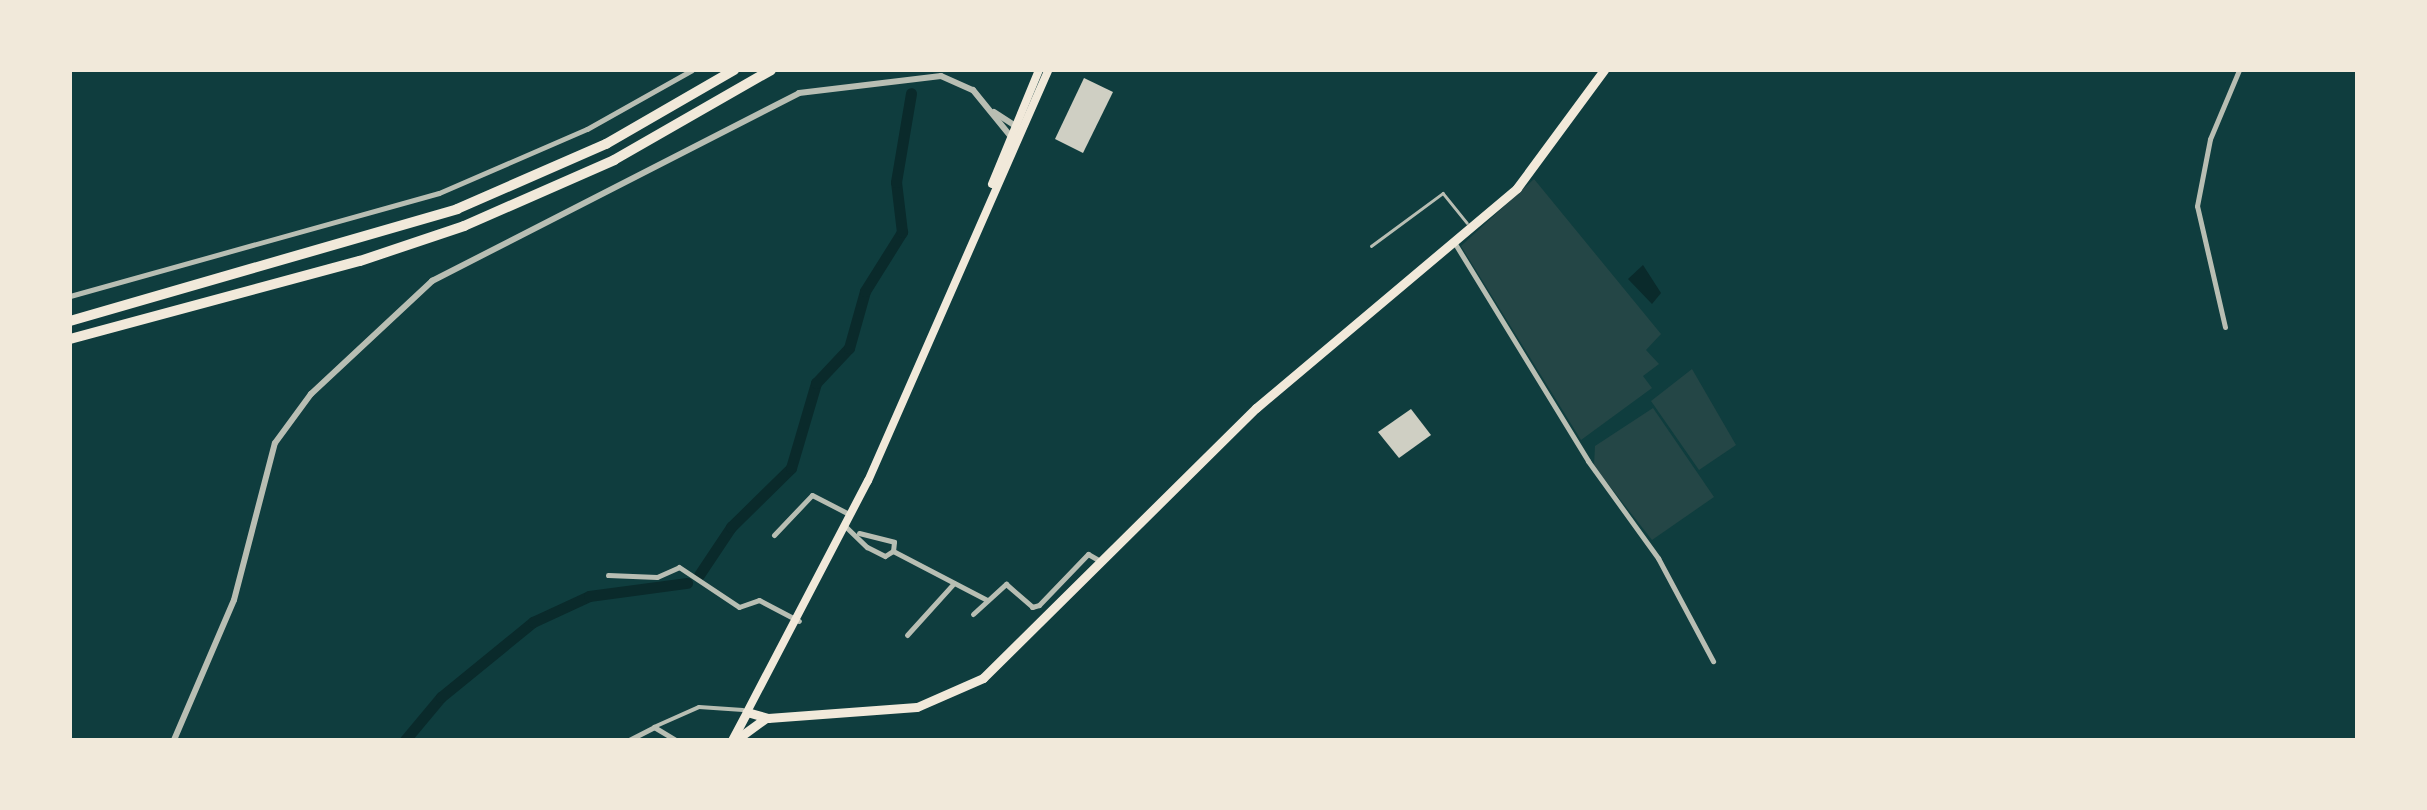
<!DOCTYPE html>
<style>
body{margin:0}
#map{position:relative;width:2427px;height:810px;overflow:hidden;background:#0f3d3e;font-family:"Source Serif 4",serif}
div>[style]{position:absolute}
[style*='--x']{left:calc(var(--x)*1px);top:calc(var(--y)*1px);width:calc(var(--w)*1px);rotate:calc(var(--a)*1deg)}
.green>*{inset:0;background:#244646}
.water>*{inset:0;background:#0a2a2b}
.canal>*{height:11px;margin:-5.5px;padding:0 5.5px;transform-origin:5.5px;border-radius:5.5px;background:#0a2a2b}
.building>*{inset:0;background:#cfcfc3}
.service>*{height:2.5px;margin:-1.25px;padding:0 1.25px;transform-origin:1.25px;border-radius:1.25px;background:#b8beb3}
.pedestrian>*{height:4px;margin:-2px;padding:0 2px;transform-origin:2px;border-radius:2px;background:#b8beb3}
.minor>*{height:5px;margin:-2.5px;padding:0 2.5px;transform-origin:2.5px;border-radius:2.5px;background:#b8beb3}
.tertiary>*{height:6px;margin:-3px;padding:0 3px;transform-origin:3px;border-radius:3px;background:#b8beb3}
.secondary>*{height:8px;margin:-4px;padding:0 4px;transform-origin:4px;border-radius:4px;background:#f1e9da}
.primary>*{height:9px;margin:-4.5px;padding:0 4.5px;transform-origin:4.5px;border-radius:4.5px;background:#f1e9da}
.motorway>*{height:10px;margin:-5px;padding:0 5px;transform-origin:5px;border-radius:5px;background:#f1e9da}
span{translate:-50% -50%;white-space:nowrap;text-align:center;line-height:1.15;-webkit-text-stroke:10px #f1e9da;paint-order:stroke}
.frame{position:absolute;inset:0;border:72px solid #f1e9da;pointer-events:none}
</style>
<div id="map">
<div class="green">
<i style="clip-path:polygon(1534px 179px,1661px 334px,1646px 350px,1659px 364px,1643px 376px,1652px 388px,1581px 440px,1461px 246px)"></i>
<i style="clip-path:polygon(1692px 369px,1736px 445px,1699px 470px,1651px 401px)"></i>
<i style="clip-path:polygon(1653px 408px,1714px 497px,1652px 540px,1594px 466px,1595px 446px)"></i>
</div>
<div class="water">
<i style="clip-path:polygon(1643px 265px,1661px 293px,1652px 304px,1628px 279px)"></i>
</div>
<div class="canal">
<i style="--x:699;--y:575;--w:58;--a:-56.3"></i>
<i style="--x:731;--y:527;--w:84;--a:-44.5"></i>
<i style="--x:791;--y:468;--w:89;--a:-73.6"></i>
<i style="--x:816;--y:383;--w:48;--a:-46.7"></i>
<i style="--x:849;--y:348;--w:59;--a:-74.3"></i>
<i style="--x:865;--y:291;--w:70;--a:-57.9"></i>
<i style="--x:902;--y:232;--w:50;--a:-96.8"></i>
<i style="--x:896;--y:182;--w:90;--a:-80.4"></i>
<i style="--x:405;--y:740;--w:56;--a:-50.1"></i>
<i style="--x:441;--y:697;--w:119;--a:-39.2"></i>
<i style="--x:533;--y:622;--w:62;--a:-24.9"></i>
<i style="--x:589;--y:596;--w:99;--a:-7.6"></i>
</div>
<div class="building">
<i style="clip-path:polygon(1084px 78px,1113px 92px,1083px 153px,1055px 139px)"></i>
<i style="clip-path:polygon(1411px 409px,1431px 435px,1399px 458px,1378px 432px)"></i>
</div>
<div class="service">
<i style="--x:1371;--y:246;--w:89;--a:-36.4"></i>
<i style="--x:1443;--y:193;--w:38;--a:51"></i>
</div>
<div class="pedestrian">
<i style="--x:654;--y:727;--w:49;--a:-24"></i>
<i style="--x:699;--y:707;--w:44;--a:3.9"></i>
</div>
<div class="minor">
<i style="--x:1454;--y:242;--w:257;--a:58.5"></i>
<i style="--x:1588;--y:461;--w:120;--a:54.2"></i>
<i style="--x:1658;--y:558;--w:117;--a:61.9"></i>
<i style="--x:70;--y:296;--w:383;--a:-15.6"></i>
<i style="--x:439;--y:193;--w:161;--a:-23.4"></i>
<i style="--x:587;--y:129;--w:120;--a:-29.3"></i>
<i style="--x:2225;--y:327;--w:124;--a:-103"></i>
<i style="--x:2197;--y:206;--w:68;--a:-79"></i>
<i style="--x:2210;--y:139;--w:75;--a:-67.2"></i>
<i style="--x:846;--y:527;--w:29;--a:44"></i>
<i style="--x:867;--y:547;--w:20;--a:27"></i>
<i style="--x:885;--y:556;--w:9;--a:-32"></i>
<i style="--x:859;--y:533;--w:36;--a:14"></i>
<i style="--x:894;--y:542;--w:9;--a:96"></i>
<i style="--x:774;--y:535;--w:55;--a:-46.5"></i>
<i style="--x:812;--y:495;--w:42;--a:27.2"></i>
<i style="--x:893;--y:551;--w:106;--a:27.5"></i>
<i style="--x:608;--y:575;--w:49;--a:2.3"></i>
<i style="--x:657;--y:577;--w:24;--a:-24"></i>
<i style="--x:679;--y:567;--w:72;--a:33.7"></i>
<i style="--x:739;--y:607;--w:21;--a:-19"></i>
<i style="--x:759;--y:600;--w:45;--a:27.7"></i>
<i style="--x:973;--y:614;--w:45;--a:-42.3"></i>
<i style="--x:1006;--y:584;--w:35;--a:41"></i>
<i style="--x:1032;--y:607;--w:7;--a:-16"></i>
<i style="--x:1039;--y:605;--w:71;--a:-46.1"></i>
<i style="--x:1088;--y:554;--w:14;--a:30"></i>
<i style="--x:907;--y:635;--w:70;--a:-47.9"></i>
<i style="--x:629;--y:740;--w:28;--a:-27"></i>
<i style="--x:654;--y:727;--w:26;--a:31"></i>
</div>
<div class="tertiary">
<i style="--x:994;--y:112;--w:27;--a:33"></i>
<i style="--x:174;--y:740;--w:152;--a:-66.8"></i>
<i style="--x:234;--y:600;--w:162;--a:-75.4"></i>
<i style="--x:275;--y:443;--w:61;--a:-53.7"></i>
<i style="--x:311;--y:394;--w:166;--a:-43"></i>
<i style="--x:432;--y:281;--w:412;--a:-27.1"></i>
<i style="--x:799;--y:93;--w:143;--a:-6.8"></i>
<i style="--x:941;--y:76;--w:35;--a:24"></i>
<i style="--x:973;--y:90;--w:62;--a:50.9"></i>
</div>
<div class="secondary">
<i style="--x:992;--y:184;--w:123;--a:-67.6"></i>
<i style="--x:747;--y:712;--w:261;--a:-62.4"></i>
<i style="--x:868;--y:481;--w:449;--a:-66.3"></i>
</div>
<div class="primary">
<i style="--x:737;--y:739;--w:34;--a:-36"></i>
<i style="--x:732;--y:740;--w:32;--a:-62"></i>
<i style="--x:747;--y:712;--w:22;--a:16"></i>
<i style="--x:768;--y:718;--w:149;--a:-4.2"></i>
<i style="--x:917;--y:707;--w:72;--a:-23.7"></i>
<i style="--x:983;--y:678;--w:384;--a:-44.7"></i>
<i style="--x:1256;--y:408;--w:341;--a:-40.1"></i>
<i style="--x:1517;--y:188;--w:147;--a:-53.6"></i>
</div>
<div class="motorway">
<i style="--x:70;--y:321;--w:403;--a:-16.1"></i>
<i style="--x:457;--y:209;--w:163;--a:-23.6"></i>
<i style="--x:606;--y:144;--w:148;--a:-30"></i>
<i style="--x:70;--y:339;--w:300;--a:-15.1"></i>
<i style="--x:360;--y:261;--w:110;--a:-18.6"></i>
<i style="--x:464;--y:226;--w:164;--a:-23.7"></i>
<i style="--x:614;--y:160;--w:181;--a:-29.8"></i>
</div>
<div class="frame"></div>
</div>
